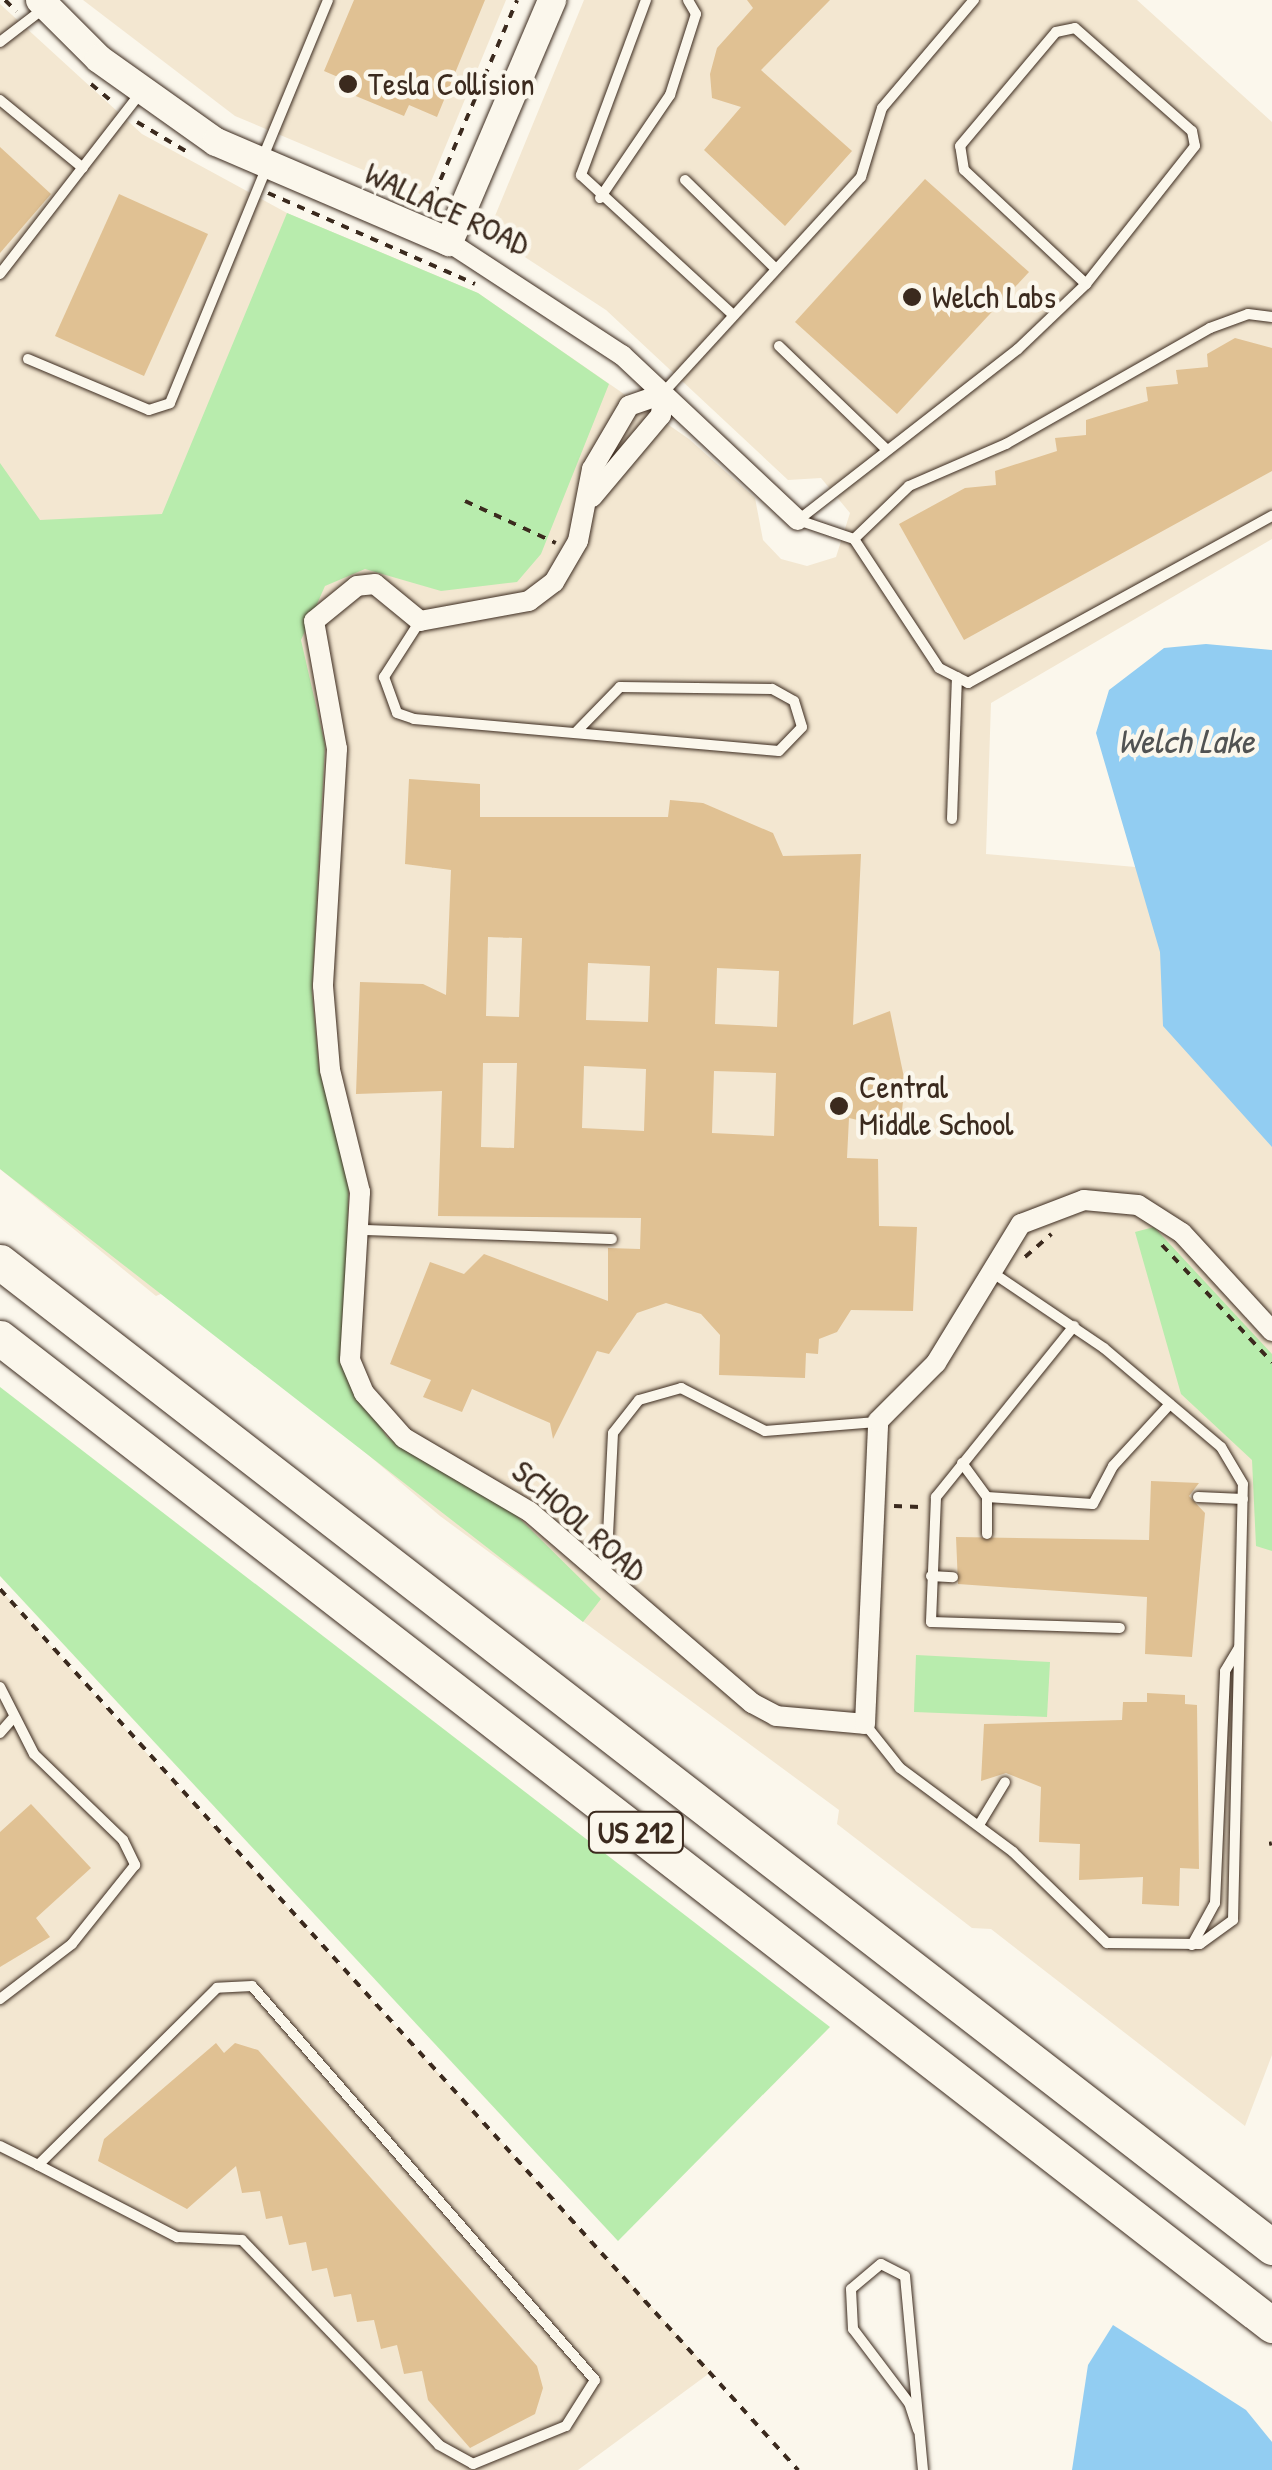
<!DOCTYPE html>
<style>
body{margin:0}
#map{position:relative;width:1272px;height:2470px;overflow:hidden;background:#fbf7ec;font-family:"Patrick Hand",sans-serif}
div>[style]{position:absolute}
[style*='--x']{left:calc(var(--x)*1px);top:calc(var(--y)*1px);width:calc(var(--w)*1px);rotate:calc(var(--a)*1deg)}
.built>*{inset:0;background:#f3e7d1}
.green>*{inset:0;background:#b8ecad}
.water>*{inset:0;background:#92cdf2}
.building>*{inset:0;background:#e0c193}
.path>*{height:4px;margin-top:-2px;transform-origin:0;background:repeating-linear-gradient(90deg,#3b2a1e 0 8px,transparent 0 16px)}
.roads{filter:drop-shadow(0 0 2px #3b2a1e) drop-shadow(0 0 2px #3b2a1e)}
.lane>*{height:10px;margin:-5px;padding:0 5px;transform-origin:5px;border-radius:5px;background:#fbf7ec}
.street>*{height:20px;margin:-10px;padding:0 10px;transform-origin:10px;border-radius:10px;background:#fbf7ec}
.secondary>*{height:28px;margin:-14px;padding:0 14px;transform-origin:14px;border-radius:14px;background:#fbf7ec}
.highway>*{height:35px;margin:-17.5px;padding:0 17.5px;transform-origin:17.5px;border-radius:17.5px;background:#fbf7ec}
.dots>*{width:28px;height:28px;translate:-50% -50%;box-sizing:border-box;border:5px solid #fbf7ec;border-radius:50%}
span{translate:-50% -50%;white-space:nowrap;text-align:center;line-height:1.15;-webkit-text-stroke:9px #fbf7ec;paint-order:stroke}
.shield-label span{padding:2px 8px;background:#fbf7ec;border:2px solid;border-radius:8px;-webkit-text-stroke-width:0}
.shield-label{font-size:30px;color:#3b2a1e;font-weight:700}
.poi-label{font-size:32px;color:#3b2a1e}
.left{translate:0 -50%;text-align:left}
.street-label{font-size:32px;color:#3b2a1e}
.water-label{font-size:35px;color:#515353;font-style:italic}
</style>
<div id="map">
<div class="built">
<i style="clip-path:polygon(83px 0,506px 0,425px 196px,235px 116px)"></i>
<i style="clip-path:polygon(584px 0,1137px 0,1272px 122px,1272px 539px,991px 703px,986px 854px,1272px 879px,1272px 2055px,1245px 2126px,991px 1929px,972px 1928px,837px 1824px,839px 1810px,440px 1516px,273px 1374px,168px 1291px,156px 1296px,0 1169px,0 4px,142px 134px,287px 213px,478px 293px,689px 439px,755px 498px,763px 540px,781px 559px,807px 566px,836px 557px,850px 513px,821px 478px,788px 480px,606px 310px,488px 233px)"></i>
<i style="clip-path:polygon(0 1589px,159px 1767px,711px 2372px,578px 2470px,0 2470px)"></i>
</div>
<div class="green">
<i style="clip-path:polygon(287px 213px,478px 293px,609px 384px,541px 554px,517px 582px,441px 591px,365px 569px,325px 586px,301px 640px,325px 745px,312px 991px,319px 1069px,349px 1179px,343px 1367px,387px 1437px,515px 1514px,601px 1599px,583px 1622px,0 1169px,0 463px,40px 520px,162px 514px)"></i>
<i style="clip-path:polygon(1154px 1227px,1272px 1354px,1272px 1551px,1256px 1546px,1252px 1460px,1181px 1394px,1135px 1232px)"></i>
<i style="clip-path:polygon(0 1387px,830px 2027px,618px 2241px,0 1576px)"></i>
<i style="clip-path:polygon(916px 1655px,1050px 1662px,1047px 1717px,914px 1712px)"></i>
</div>
<div class="water">
<i style="clip-path:polygon(1206px 644px,1272px 650px,1272px 1147px,1163px 1026px,1160px 952px,1096px 733px,1109px 690px,1164px 648px)"></i>
<i style="clip-path:polygon(1113px 2325px,1246px 2410px,1272px 2442px,1272px 2470px,1072px 2470px,1088px 2365px)"></i>
</div>
<div class="building">
<i style="clip-path:polygon(354px 0,485px 0,437px 117px,409px 105px,404px 116px,334px 87px,338px 77px,324px 71px)"></i>
<i style="clip-path:polygon(747px 0,830px 0,761px 70px,852px 151px,785px 226px,704px 150px,741px 107px,712px 98px,710px 74px,717px 48px,753px 8px)"></i>
<i style="clip-path:polygon(0 147px,51px 194px,0 253px)"></i>
<i style="clip-path:polygon(925px 179px,1029px 272px,897px 414px,795px 322px)"></i>
<i style="clip-path:polygon(119px 194px,208px 234px,144px 376px,55px 336px)"></i>
<i style="clip-path:polygon(1235px 338px,1272px 348px,1272px 471px,964px 640px,899px 524px,965px 488px,996px 485px,995px 471px,1057px 451px,1055px 438px,1086px 435px,1086px 420px,1148px 401px,1146px 387px,1178px 384px,1176px 370px,1208px 367px,1207px 354px)"></i>
<i style="clip-path:polygon(evenodd,409px 779px,480px 784px,480px 817px,668px 817px,670px 800px,703px 803px,773px 833px,783px 856px,861px 854px,853px 1025px,890px 1011px,905px 1082px,900px 1130px,849px 1118px,847px 1158px,878px 1159px,879px 1226px,917px 1227px,913px 1311px,851px 1310px,837px 1332px,819px 1339px,818px 1354px,806px 1353px,805px 1378px,719px 1375px,720px 1335px,701px 1314px,666px 1303px,637px 1313px,609px 1354px,597px 1351px,553px 1439px,550px 1423px,472px 1389px,462px 1412px,423px 1397px,431px 1380px,390px 1364px,430px 1262px,464px 1274px,484px 1254px,608px 1301px,608px 1248px,640px 1249px,641px 1218px,438px 1216px,442px 1091px,356px 1094px,360px 982px,423px 984px,446px 995px,451px 870px,405px 864px,409px 779px,488px 937px,522px 938px,519px 1017px,486px 1016px,488px 937px,409px 779px,588px 963px,650px 966px,648px 1022px,586px 1020px,588px 963px,409px 779px,717px 968px,779px 971px,777px 1027px,715px 1024px,717px 968px,409px 779px,483px 1063px,517px 1063px,514px 1148px,481px 1147px,483px 1063px,409px 779px,584px 1066px,646px 1069px,644px 1131px,582px 1128px,584px 1066px,409px 779px,714px 1071px,776px 1073px,774px 1136px,712px 1133px,714px 1071px)"></i>
<i style="clip-path:polygon(1151px 1481px,1199px 1483px,1189px 1496px,1205px 1513px,1192px 1657px,1145px 1654px,1147px 1597px,958px 1584px,956px 1537px,1149px 1540px)"></i>
<i style="clip-path:polygon(1147px 1693px,1185px 1695px,1185px 1704px,1197px 1705px,1199px 1869px,1180px 1868px,1179px 1906px,1142px 1904px,1143px 1877px,1079px 1880px,1080px 1844px,1039px 1842px,1041px 1787px,1006px 1773px,981px 1781px,984px 1724px,1122px 1720px,1123px 1702px,1147px 1702px)"></i>
<i style="clip-path:polygon(31px 1804px,91px 1868px,36px 1918px,50px 1937px,0 1967px,0 1832px)"></i>
<i style="clip-path:polygon(216px 2043px,224px 2053px,235px 2043px,258px 2050px,537px 2366px,543px 2388px,535px 2414px,470px 2448px,428px 2400px,422px 2371px,404px 2374px,397px 2345px,381px 2349px,374px 2320px,357px 2322px,351px 2294px,334px 2297px,327px 2268px,312px 2271px,306px 2242px,289px 2245px,282px 2216px,266px 2219px,260px 2191px,242px 2193px,236px 2166px,187px 2209px,98px 2161px,104px 2139px)"></i>
</div>
<div class="path">
<i style="--x:5;--y:0;--w:16;--a:45"></i>
<i style="--x:91;--y:84;--w:30;--a:40"></i>
<i style="--x:137;--y:122;--w:61;--a:30.8"></i>
<i style="--x:268;--y:193;--w:226;--a:23.7"></i>
<i style="--x:428;--y:209;--w:227;--a:-66.9"></i>
<i style="--x:465;--y:501;--w:100;--a:24.8"></i>
<i style="--x:1162;--y:1245;--w:161;--a:46.8"></i>
<i style="--x:1025;--y:1257;--w:35;--a:-41"></i>
<i style="--x:894;--y:1506;--w:26;--a:2"></i>
<i style="--x:0;--y:1589;--w:1189;--a:47.83"></i>
<i style="--x:1269;--y:1844;--w:3;--a:-18"></i>
</div>
<div class="roads">
<div class="lane">
<i style="--x:646;--y:0;--w:187;--a:110.4"></i>
<i style="--x:581;--y:175;--w:207;--a:42.6"></i>
<i style="--x:0;--y:42;--w:54;--a:-37.5"></i>
<i style="--x:0;--y:100;--w:107;--a:39.3"></i>
<i style="--x:263;--y:157;--w:170;--a:-67.5"></i>
<i style="--x:685;--y:180;--w:127;--a:44.4"></i>
<i style="--x:600;--y:198;--w:125;--a:-55.8"></i>
<i style="--x:670;--y:95;--w:85;--a:-72.2"></i>
<i style="--x:696;--y:14;--w:16;--a:-120"></i>
<i style="--x:0;--y:274;--w:230;--a:-52.2"></i>
<i style="--x:1086;--y:284;--w:167;--a:-136.9"></i>
<i style="--x:964;--y:170;--w:24;--a:-99"></i>
<i style="--x:960;--y:146;--w:149;--a:-49.9"></i>
<i style="--x:1056;--y:32;--w:19;--a:-12"></i>
<i style="--x:1075;--y:28;--w:156;--a:41.4"></i>
<i style="--x:1192;--y:131;--w:15;--a:79"></i>
<i style="--x:1195;--y:146;--w:176;--a:128.3"></i>
<i style="--x:1086;--y:284;--w:94;--a:136.3"></i>
<i style="--x:1018;--y:349;--w:279;--a:142.1"></i>
<i style="--x:798;--y:520;--w:59;--a:18.7"></i>
<i style="--x:854;--y:539;--w:154;--a:56.6"></i>
<i style="--x:939;--y:668;--w:33;--a:27"></i>
<i style="--x:968;--y:683;--w:347;--a:-28.8"></i>
<i style="--x:779;--y:346;--w:149;--a:43.9"></i>
<i style="--x:28;--y:359;--w:131;--a:22.9"></i>
<i style="--x:149;--y:410;--w:22;--a:-18"></i>
<i style="--x:170;--y:403;--w:255;--a:-67.7"></i>
<i style="--x:663;--y:393;--w:293;--a:-47.5"></i>
<i style="--x:861;--y:177;--w:72;--a:-73.1"></i>
<i style="--x:882;--y:108;--w:142;--a:-49.6"></i>
<i style="--x:854;--y:539;--w:76;--a:-43.9"></i>
<i style="--x:909;--y:486;--w:106;--a:-23.4"></i>
<i style="--x:1006;--y:444;--w:235;--a:-29.6"></i>
<i style="--x:1210;--y:328;--w:40;--a:-20.2"></i>
<i style="--x:1248;--y:314;--w:24;--a:7"></i>
<i style="--x:420;--y:621;--w:67;--a:122.7"></i>
<i style="--x:384;--y:677;--w:38;--a:70"></i>
<i style="--x:397;--y:713;--w:18;--a:19"></i>
<i style="--x:414;--y:719;--w:366;--a:5"></i>
<i style="--x:779;--y:751;--w:33;--a:-46"></i>
<i style="--x:802;--y:727;--w:27;--a:-107"></i>
<i style="--x:794;--y:701;--w:25;--a:-151"></i>
<i style="--x:772;--y:689;--w:152;--a:-179.2"></i>
<i style="--x:620;--y:687;--w:62;--a:134.3"></i>
<i style="--x:952;--y:819;--w:142;--a:-88"></i>
<i style="--x:364;--y:1230;--w:248;--a:2.1"></i>
<i style="--x:1074;--y:1326;--w:220;--a:128.9"></i>
<i style="--x:936;--y:1497;--w:125;--a:92.3"></i>
<i style="--x:931;--y:1622;--w:189;--a:1.8"></i>
<i style="--x:962;--y:1463;--w:42;--a:53.7"></i>
<i style="--x:987;--y:1497;--w:106;--a:3.8"></i>
<i style="--x:1093;--y:1504;--w:43;--a:-62.2"></i>
<i style="--x:1113;--y:1466;--w:84;--a:-47.4"></i>
<i style="--x:1198;--y:1497;--w:45;--a:2.5"></i>
<i style="--x:987;--y:1534;--w:37;--a:-90"></i>
<i style="--x:606;--y:1576;--w:143;--a:-87.2"></i>
<i style="--x:613;--y:1433;--w:42;--a:-51.8"></i>
<i style="--x:639;--y:1400;--w:44;--a:-15.9"></i>
<i style="--x:681;--y:1388;--w:94;--a:27.1"></i>
<i style="--x:765;--y:1431;--w:112;--a:-4.6"></i>
<i style="--x:931;--y:1576;--w:22;--a:3"></i>
<i style="--x:0;--y:1687;--w:75;--a:63.1"></i>
<i style="--x:34;--y:1754;--w:124;--a:44"></i>
<i style="--x:123;--y:1840;--w:28;--a:64"></i>
<i style="--x:135;--y:1865;--w:101;--a:128.6"></i>
<i style="--x:72;--y:1944;--w:91;--a:142.6"></i>
<i style="--x:865;--y:1724;--w:56;--a:51.5"></i>
<i style="--x:900;--y:1768;--w:141;--a:36.6"></i>
<i style="--x:1013;--y:1852;--w:131;--a:44.1"></i>
<i style="--x:1107;--y:1943;--w:93;--a:0.6"></i>
<i style="--x:1200;--y:1944;--w:41;--a:-36"></i>
<i style="--x:1233;--y:1920;--w:436;--a:-88.7"></i>
<i style="--x:1243;--y:1484;--w:43;--a:-120.7"></i>
<i style="--x:1221;--y:1447;--w:153;--a:-139.8"></i>
<i style="--x:1104;--y:1348;--w:139;--a:-145.9"></i>
<i style="--x:0;--y:1733;--w:20;--a:-49"></i>
<i style="--x:979;--y:1825;--w:50;--a:-58.8"></i>
<i style="--x:1192;--y:1945;--w:48;--a:-61.3"></i>
<i style="--x:1215;--y:1903;--w:232;--a:-87.5"></i>
<i style="--x:1225;--y:1671;--w:27;--a:-59"></i>
<i style="--x:0;--y:2146;--w:42;--a:26.6"></i>
<i style="--x:38;--y:2165;--w:157;--a:27.4"></i>
<i style="--x:177;--y:2237;--w:65;--a:2.6"></i>
<i style="--x:242;--y:2240;--w:284;--a:46.1"></i>
<i style="--x:439;--y:2445;--w:39;--a:29"></i>
<i style="--x:473;--y:2464;--w:100;--a:-22.2"></i>
<i style="--x:566;--y:2426;--w:54;--a:-57.8"></i>
<i style="--x:595;--y:2380;--w:522;--a:-131.04"></i>
<i style="--x:252;--y:1986;--w:35;--a:177"></i>
<i style="--x:217;--y:1988;--w:252;--a:135.3"></i>
<i style="--x:918;--y:2430;--w:28;--a:-108"></i>
<i style="--x:909;--y:2403;--w:93;--a:-127.1"></i>
<i style="--x:853;--y:2329;--w:40;--a:-92.9"></i>
<i style="--x:851;--y:2289;--w:39;--a:-40"></i>
<i style="--x:881;--y:2264;--w:27;--a:27"></i>
<i style="--x:905;--y:2276;--w:195;--a:84.7"></i>
</div>
<div class="street">
<i style="--x:449;--y:242;--w:207;--a:33.2"></i>
<i style="--x:622;--y:355;--w:241;--a:43.2"></i>
<i style="--x:663;--y:394;--w:36;--a:161"></i>
<i style="--x:629;--y:406;--w:73;--a:120.4"></i>
<i style="--x:592;--y:469;--w:73;--a:101"></i>
<i style="--x:578;--y:541;--w:48;--a:120.3"></i>
<i style="--x:554;--y:582;--w:31;--a:143"></i>
<i style="--x:529;--y:601;--w:111;--a:169.6"></i>
<i style="--x:420;--y:621;--w:58;--a:-140.6"></i>
<i style="--x:375;--y:584;--w:18;--a:174"></i>
<i style="--x:357;--y:586;--w:55;--a:140.9"></i>
<i style="--x:314;--y:621;--w:130;--a:79.8"></i>
<i style="--x:337;--y:749;--w:237;--a:93.4"></i>
<i style="--x:323;--y:986;--w:84;--a:85.2"></i>
<i style="--x:330;--y:1070;--w:126;--a:76.2"></i>
<i style="--x:360;--y:1192;--w:168;--a:93.4"></i>
<i style="--x:350;--y:1360;--w:36;--a:67"></i>
<i style="--x:364;--y:1393;--w:60;--a:48.4"></i>
<i style="--x:404;--y:1438;--w:146;--a:30.4"></i>
<i style="--x:530;--y:1512;--w:293;--a:40.7"></i>
<i style="--x:752;--y:1703;--w:27;--a:28"></i>
<i style="--x:776;--y:1716;--w:89;--a:5.1"></i>
<i style="--x:865;--y:1724;--w:303;--a:-87.5"></i>
<i style="--x:878;--y:1421;--w:82;--a:-45"></i>
<i style="--x:936;--y:1363;--w:163;--a:-58.6"></i>
<i style="--x:1021;--y:1224;--w:67;--a:-20.9"></i>
<i style="--x:1084;--y:1200;--w:54;--a:5.3"></i>
<i style="--x:1138;--y:1205;--w:52;--a:32.5"></i>
<i style="--x:1182;--y:1233;--w:133;--a:47.4"></i>
<i style="--x:592;--y:497;--w:107;--a:-49.9"></i>
<i style="--x:661;--y:415;--w:21;--a:-85"></i>
</div>
<div class="secondary">
<i style="--x:40;--y:0;--w:83;--a:45"></i>
<i style="--x:99;--y:59;--w:143;--a:35.4"></i>
<i style="--x:216;--y:142;--w:254;--a:23.2"></i>
<i style="--x:449;--y:242;--w:263;--a:-66.9"></i>
</div>
<div class="highway">
<i style="--x:0;--y:1262;--w:1609;--a:37.75"></i>
<i style="--x:0;--y:1338;--w:1610;--a:37.81"></i>
</div>
</div>
<div class="dots">
<i style="left:348px;top:84px;background:#3b2a1e"></i>
<i style="left:912px;top:297px;background:#3b2a1e"></i>
<i style="left:839px;top:1106px;background:#3b2a1e"></i>
</div>
<div class="shield-label">
<span style="left:636px;top:1832px">US 212</span>
</div>
<div class="poi-label">
<span class="left" style="left:368px;top:84px">Tesla Collision</span>
<span class="left" style="left:932px;top:297px">Welch Labs</span>
<span class="left" style="left:859px;top:1106px">Central<br>Middle School</span>
</div>
<div class="street-label">
<span style="left:447px;top:209px;rotate:25deg">WALLACE ROAD</span>
<span style="left:579px;top:1521px;rotate:41deg">SCHOOL ROAD</span>
</div>
<div class="water-label">
<span style="left:1186px;top:741px">Welch Lake</span>
</div>
</div>
